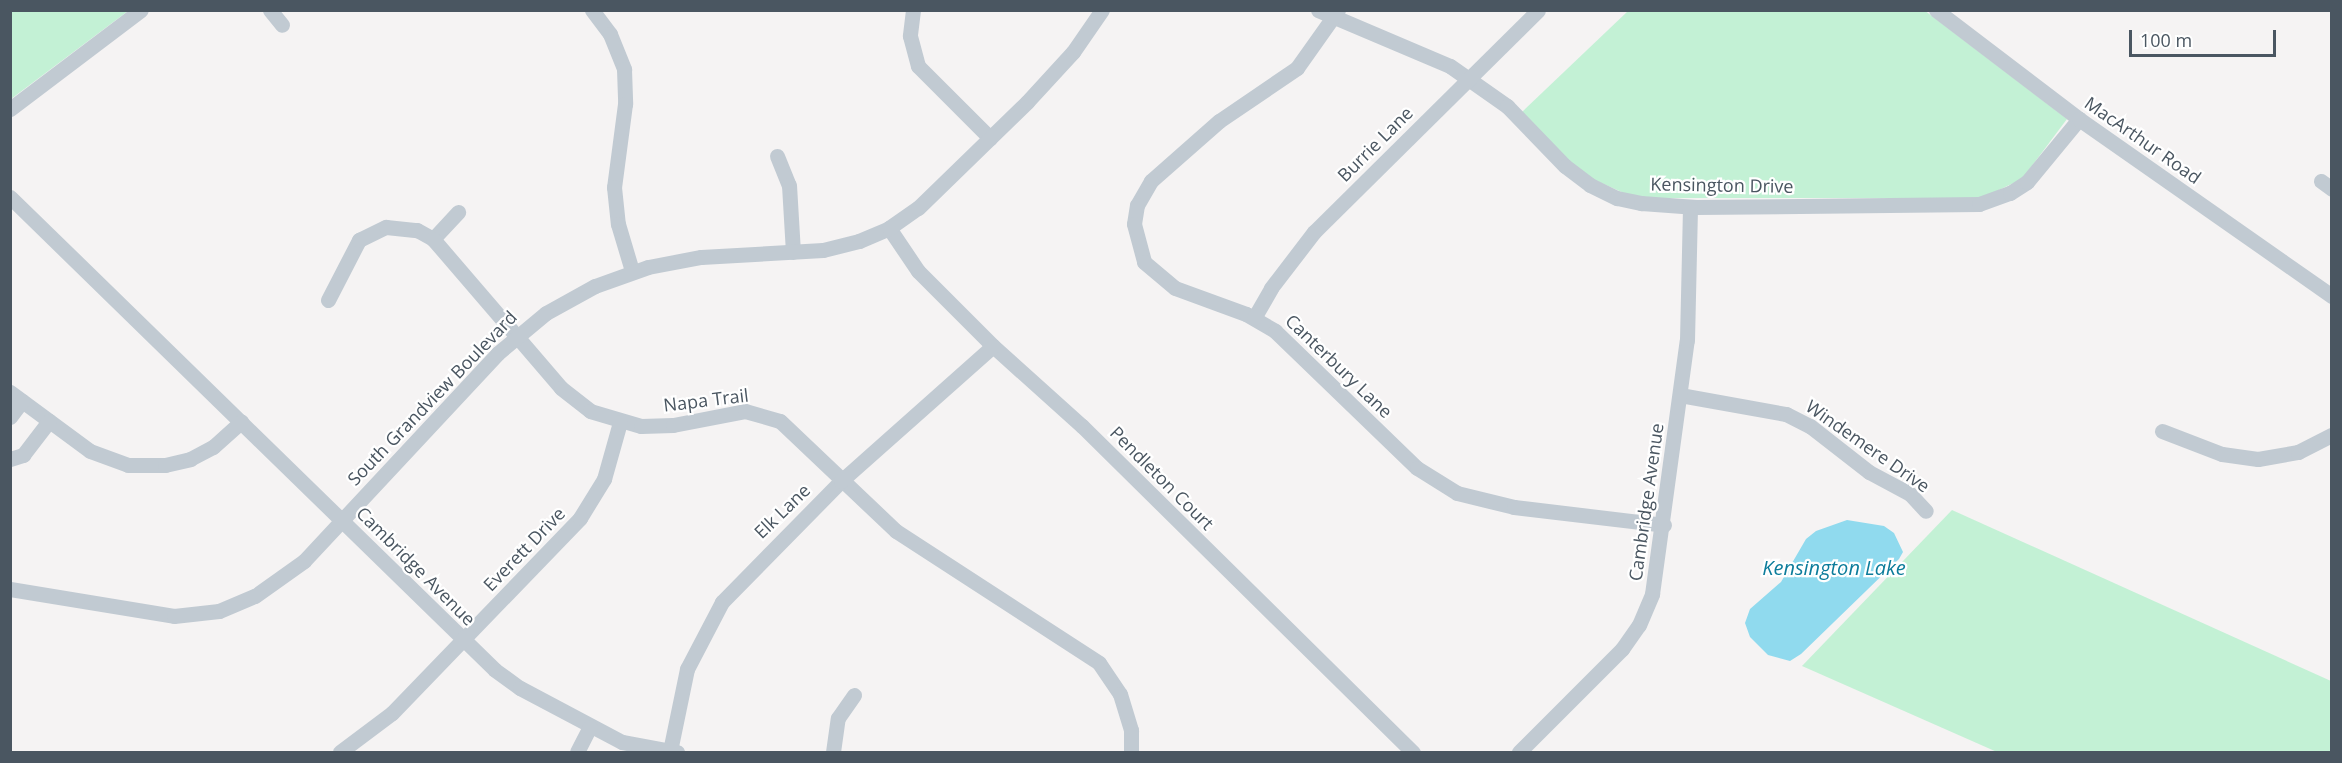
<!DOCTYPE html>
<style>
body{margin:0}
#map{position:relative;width:2342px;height:763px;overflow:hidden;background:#f5f3f3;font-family:"Open Sans",sans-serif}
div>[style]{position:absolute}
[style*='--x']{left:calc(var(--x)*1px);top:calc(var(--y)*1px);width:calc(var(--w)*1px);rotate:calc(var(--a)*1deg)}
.green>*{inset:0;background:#c3f1d5}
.water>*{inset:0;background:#90daee}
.minor>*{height:15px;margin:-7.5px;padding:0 7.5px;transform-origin:7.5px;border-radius:7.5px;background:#c1cad2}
span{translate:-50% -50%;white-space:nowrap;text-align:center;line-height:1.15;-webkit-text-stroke:4.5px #fff;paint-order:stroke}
.street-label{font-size:18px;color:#4a5661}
.water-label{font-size:20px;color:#0c7c9b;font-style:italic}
.frame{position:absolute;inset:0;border:12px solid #4a5661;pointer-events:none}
.scale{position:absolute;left:2129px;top:30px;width:147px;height:27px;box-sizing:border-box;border:3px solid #4a5661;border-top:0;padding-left:8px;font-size:18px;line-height:21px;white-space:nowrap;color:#4a5661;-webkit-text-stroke:4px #fff;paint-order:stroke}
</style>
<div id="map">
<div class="green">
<i style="clip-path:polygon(11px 10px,128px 10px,128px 11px,11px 99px)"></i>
<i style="clip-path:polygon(1924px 10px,2067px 119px,2022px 179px,1982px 198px,1635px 198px,1579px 173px,1522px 112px,1628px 11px)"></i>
<i style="clip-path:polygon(1952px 510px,2331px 681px,2331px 752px,1997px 752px,1802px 666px)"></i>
</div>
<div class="water">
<i style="clip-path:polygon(1847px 520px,1884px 526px,1894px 533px,1903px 552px,1899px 559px,1801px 654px,1790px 661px,1768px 655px,1750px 637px,1745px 623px,1750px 609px,1781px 582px,1806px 539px,1816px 531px)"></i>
</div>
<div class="minor">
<i style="--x:270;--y:10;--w:19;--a:51"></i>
<i style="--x:592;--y:10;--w:30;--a:53"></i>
<i style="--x:610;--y:34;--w:38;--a:68"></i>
<i style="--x:624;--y:69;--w:35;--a:88"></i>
<i style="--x:625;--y:104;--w:84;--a:97.5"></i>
<i style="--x:614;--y:187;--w:37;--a:84"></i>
<i style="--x:618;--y:224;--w:49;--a:73.4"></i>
<i style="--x:913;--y:10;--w:26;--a:97"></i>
<i style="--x:910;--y:36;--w:31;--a:75"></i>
<i style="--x:918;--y:66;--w:102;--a:45"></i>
<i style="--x:1318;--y:10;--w:143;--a:23"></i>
<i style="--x:1450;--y:66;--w:70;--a:35.1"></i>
<i style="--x:1507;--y:106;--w:83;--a:46"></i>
<i style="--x:1565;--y:166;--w:31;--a:37"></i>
<i style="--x:1590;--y:185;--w:30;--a:26"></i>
<i style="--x:1617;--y:198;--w:25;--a:12"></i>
<i style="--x:1641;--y:203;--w:55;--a:4.2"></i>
<i style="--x:1696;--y:207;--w:283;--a:-0.6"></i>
<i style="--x:1979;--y:204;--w:33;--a:-20"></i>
<i style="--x:2010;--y:193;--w:20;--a:-33"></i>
<i style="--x:2027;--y:182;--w:82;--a:-50.5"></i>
<i style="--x:1338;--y:10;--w:71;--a:125.3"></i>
<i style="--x:1297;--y:68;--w:94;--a:145.8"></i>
<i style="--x:1219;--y:121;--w:91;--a:138.6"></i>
<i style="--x:1151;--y:181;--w:28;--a:120"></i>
<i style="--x:1137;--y:205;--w:19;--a:99"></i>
<i style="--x:1134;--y:224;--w:39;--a:75"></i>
<i style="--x:1144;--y:262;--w:40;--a:40"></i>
<i style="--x:1175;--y:288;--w:76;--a:20.1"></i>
<i style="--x:1246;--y:314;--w:34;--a:30"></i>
<i style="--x:1275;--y:331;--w:197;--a:44"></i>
<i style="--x:1417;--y:468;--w:47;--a:32"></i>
<i style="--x:1457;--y:493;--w:59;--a:13.8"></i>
<i style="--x:1514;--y:507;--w:151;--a:6.8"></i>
<i style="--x:1936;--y:10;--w:180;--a:37.3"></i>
<i style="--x:2079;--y:119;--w:309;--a:35"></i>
<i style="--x:10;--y:109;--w:164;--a:-37.1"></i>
<i style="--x:777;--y:156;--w:31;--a:68"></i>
<i style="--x:789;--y:185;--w:67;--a:86.6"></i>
<i style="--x:2321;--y:181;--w:14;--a:36"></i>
<i style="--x:10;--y:197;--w:677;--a:44.28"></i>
<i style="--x:495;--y:670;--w:31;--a:36"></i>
<i style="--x:520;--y:688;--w:115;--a:27.9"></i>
<i style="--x:622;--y:742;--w:56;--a:10.3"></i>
<i style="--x:889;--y:228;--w:52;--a:56"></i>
<i style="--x:918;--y:271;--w:106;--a:45"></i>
<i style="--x:993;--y:346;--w:120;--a:42"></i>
<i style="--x:1082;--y:426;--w:465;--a:44.6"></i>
<i style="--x:433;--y:239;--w:37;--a:-47"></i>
<i style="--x:328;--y:300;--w:68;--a:-62.7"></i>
<i style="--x:359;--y:240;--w:30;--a:-26"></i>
<i style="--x:386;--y:227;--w:31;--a:6"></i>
<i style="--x:417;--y:230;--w:18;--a:29"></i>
<i style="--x:433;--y:239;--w:196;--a:49.3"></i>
<i style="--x:561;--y:388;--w:37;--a:38"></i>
<i style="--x:590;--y:411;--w:53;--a:16.4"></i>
<i style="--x:641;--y:426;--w:32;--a:-2"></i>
<i style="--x:673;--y:425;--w:73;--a:-11"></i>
<i style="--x:745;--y:411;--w:36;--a:16"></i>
<i style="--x:780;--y:421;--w:160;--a:43.5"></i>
<i style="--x:896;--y:531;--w:242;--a:33"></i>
<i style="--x:1099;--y:663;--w:37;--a:56"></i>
<i style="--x:1120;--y:694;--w:38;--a:73"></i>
<i style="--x:1131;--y:730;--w:22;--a:90"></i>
<i style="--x:1254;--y:318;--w:34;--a:-60"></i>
<i style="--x:1271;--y:288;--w:71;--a:-52.5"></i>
<i style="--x:1314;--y:232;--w:315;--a:-44.7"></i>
<i style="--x:10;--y:392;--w:99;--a:36.4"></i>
<i style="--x:90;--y:451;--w:40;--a:20.2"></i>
<i style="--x:128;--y:465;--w:37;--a:0"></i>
<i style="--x:165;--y:465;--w:26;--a:-13"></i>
<i style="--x:190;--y:459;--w:26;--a:-28"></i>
<i style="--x:213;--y:447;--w:38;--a:-42"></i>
<i style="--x:1680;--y:395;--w:108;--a:10.2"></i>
<i style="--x:1786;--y:414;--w:27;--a:27"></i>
<i style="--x:1810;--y:426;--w:75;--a:37.9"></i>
<i style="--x:1869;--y:472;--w:47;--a:28.2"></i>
<i style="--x:1910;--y:494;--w:23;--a:47"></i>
<i style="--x:10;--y:417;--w:20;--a:-53"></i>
<i style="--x:2162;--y:431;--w:64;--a:21"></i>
<i style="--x:2222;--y:454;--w:36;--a:8"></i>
<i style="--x:2258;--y:459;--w:41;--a:-9.9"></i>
<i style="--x:2298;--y:452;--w:38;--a:-27"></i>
<i style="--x:10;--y:459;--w:14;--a:-17"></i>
<i style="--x:23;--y:455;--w:43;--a:-52.6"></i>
<i style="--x:10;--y:589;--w:166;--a:9.3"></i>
<i style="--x:174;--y:616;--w:45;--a:-6.3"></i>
<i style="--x:219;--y:611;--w:39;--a:-23"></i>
<i style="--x:255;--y:596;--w:60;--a:-35.5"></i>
<i style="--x:304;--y:561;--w:284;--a:-47"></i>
<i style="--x:498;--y:353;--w:62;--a:-39.8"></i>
<i style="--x:546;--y:313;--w:56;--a:-28.9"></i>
<i style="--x:595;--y:286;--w:56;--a:-19.7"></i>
<i style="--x:648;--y:267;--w:54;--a:-10.7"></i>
<i style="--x:701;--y:257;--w:122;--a:-3.3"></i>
<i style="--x:823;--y:250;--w:37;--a:-14"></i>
<i style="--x:859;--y:241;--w:33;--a:-23"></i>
<i style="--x:889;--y:228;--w:35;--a:-35"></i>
<i style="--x:918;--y:208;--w:152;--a:-44.2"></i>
<i style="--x:1027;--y:102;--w:68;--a:-47.4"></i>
<i style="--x:1073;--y:52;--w:51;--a:-55.4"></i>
<i style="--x:670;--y:751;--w:84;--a:-78.3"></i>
<i style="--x:687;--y:669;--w:76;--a:-62.4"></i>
<i style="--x:722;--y:602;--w:170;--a:-45.5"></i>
<i style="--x:841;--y:481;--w:203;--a:-41.6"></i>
<i style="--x:340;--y:752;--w:65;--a:-36.9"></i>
<i style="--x:392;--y:713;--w:271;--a:-46"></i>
<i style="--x:580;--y:518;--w:46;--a:-58.4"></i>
<i style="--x:604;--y:479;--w:59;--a:-74.3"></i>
<i style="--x:577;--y:752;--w:28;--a:-63"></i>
<i style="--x:833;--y:752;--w:34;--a:-82"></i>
<i style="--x:838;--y:718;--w:28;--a:-55"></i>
<i style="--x:1519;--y:752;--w:146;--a:-45"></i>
<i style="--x:1622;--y:649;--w:29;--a:-55"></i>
<i style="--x:1639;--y:625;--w:34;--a:-67"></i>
<i style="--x:1652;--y:594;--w:256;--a:-82.2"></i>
<i style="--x:1687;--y:340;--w:133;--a:-88.7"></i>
</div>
<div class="street-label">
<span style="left:2143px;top:140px;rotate:35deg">MacArthur Road</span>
<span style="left:1375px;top:144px;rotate:-45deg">Burrie Lane</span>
<span style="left:1722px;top:185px;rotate:1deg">Kensington Drive</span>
<span style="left:1339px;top:366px;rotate:44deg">Canterbury Lane</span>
<span style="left:432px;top:398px;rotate:-46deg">South Grandview Boulevard</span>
<span style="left:706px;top:400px;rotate:-7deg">Napa Trail</span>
<span style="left:1868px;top:446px;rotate:35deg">Windemere Drive</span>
<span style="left:1162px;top:478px;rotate:45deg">Pendleton Court</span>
<span style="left:1646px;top:502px;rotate:-82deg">Cambridge Avenue</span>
<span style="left:782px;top:511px;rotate:-44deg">Elk Lane</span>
<span style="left:524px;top:549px;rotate:-46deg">Everett Drive</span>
<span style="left:416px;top:566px;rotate:45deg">Cambridge Avenue</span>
</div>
<div class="water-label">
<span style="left:1834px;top:567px">Kensington Lake</span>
</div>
<div class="frame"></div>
<div class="scale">100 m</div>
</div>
